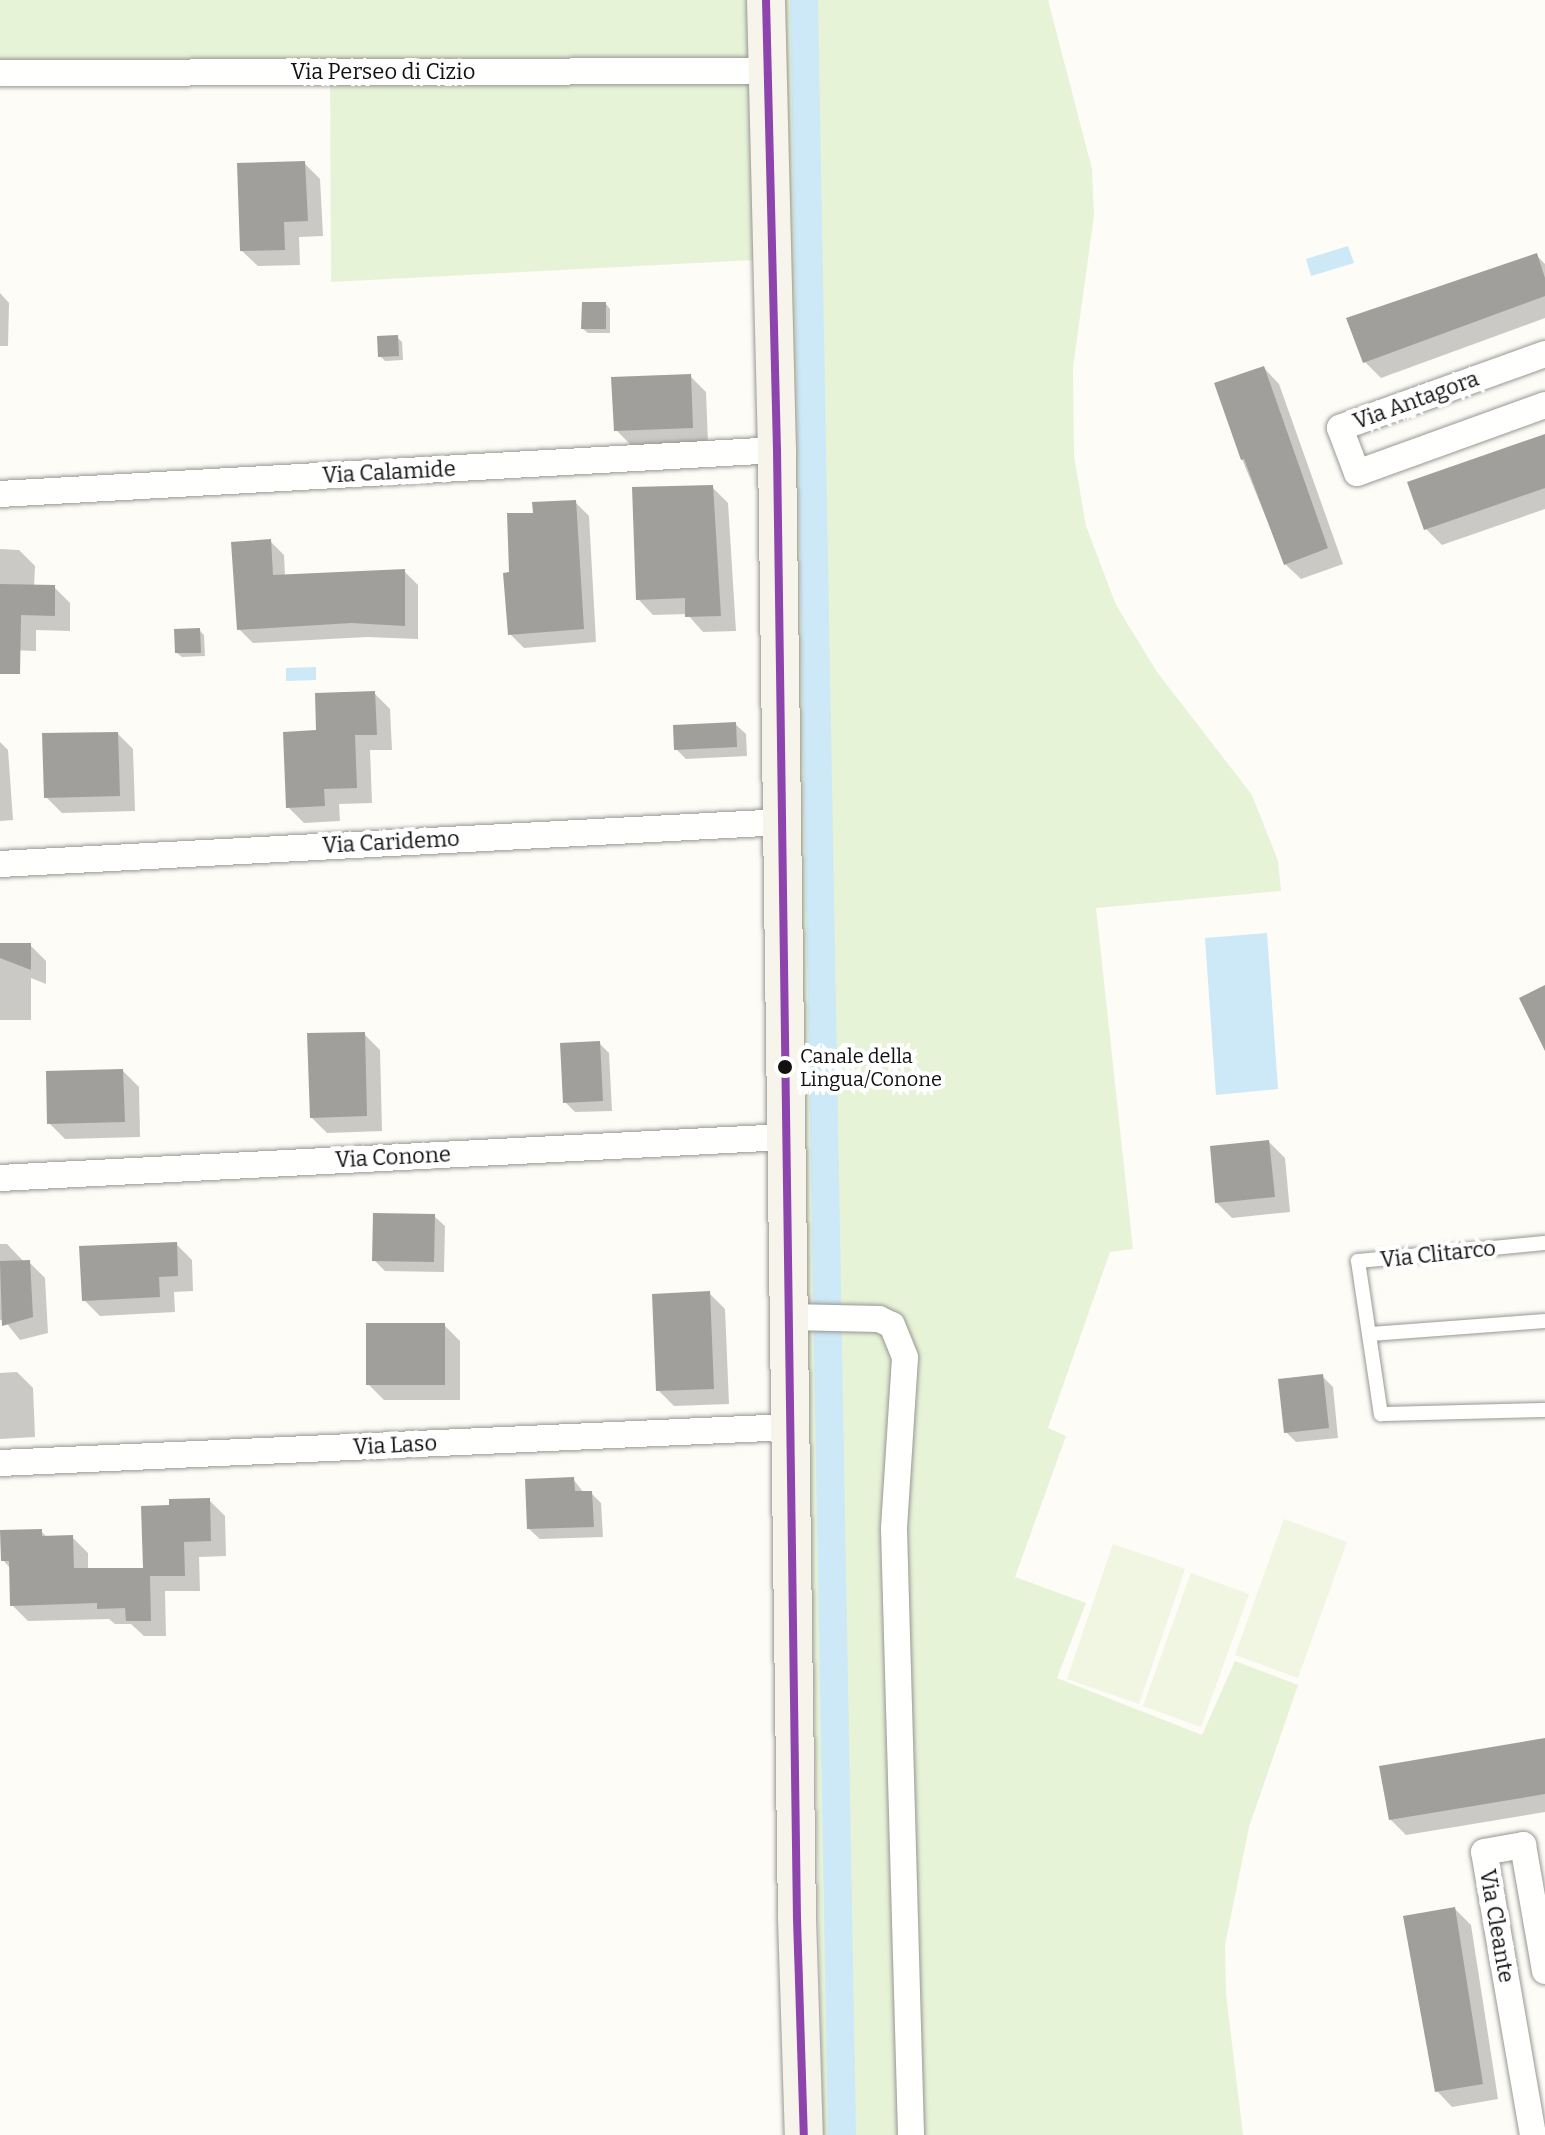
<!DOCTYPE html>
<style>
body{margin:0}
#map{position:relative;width:1545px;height:2135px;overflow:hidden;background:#fdfcf7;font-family:Bitter,serif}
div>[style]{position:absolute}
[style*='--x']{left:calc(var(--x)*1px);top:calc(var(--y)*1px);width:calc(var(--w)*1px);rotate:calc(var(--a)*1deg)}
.green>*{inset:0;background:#e7f3d7}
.pitch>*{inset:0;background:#f0f6e1}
.water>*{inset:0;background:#cde8f7}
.shadow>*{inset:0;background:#0003}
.canal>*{height:28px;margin:-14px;padding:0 14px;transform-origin:14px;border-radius:14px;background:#cde8f7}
.building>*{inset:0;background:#a19f9c}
.roads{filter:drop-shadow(0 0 2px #979795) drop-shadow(0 0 2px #979795)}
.lane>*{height:14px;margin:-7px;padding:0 7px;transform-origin:7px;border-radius:7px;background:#fffffe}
.street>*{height:26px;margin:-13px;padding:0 13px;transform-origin:13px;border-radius:13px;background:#fffffe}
.secondary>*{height:38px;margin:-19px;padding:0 19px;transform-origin:19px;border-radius:19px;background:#f6f4eb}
.bus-1>*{height:8px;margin:-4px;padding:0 4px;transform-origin:4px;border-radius:4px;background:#8e44ad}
.dots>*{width:22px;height:22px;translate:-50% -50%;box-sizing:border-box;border:4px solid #fff;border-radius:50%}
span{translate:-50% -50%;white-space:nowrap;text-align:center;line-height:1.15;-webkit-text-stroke:8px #fff;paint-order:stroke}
.bus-label{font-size:20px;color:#111}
.left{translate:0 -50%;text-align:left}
.street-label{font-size:22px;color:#111}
</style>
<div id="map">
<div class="green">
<i style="clip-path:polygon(0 0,766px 0,772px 259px,331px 282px,330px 72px,0 73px)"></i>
<i style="clip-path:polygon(780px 0,1048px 0,1092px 169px,1094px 216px,1073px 367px,1074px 456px,1086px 526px,1116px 605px,1157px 672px,1252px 795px,1278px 861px,1281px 891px,1096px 908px,1133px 1249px,1110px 1252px,1048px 1428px,1066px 1436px,1015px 1577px,1086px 1603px,1057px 1678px,1202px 1735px,1235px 1661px,1298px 1685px,1249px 1827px,1225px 1945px,1226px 1994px,1243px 2135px,823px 2135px)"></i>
</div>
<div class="pitch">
<i style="clip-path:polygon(1284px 1519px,1347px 1542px,1298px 1678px,1235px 1655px)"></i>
<i style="clip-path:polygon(1113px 1544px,1185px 1569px,1139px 1704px,1067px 1679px)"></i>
<i style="clip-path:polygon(1191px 1573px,1249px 1594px,1201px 1727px,1143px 1706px)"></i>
</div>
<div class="water">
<i style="clip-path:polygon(1348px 246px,1354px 263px,1311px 276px,1306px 259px)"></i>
<i style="clip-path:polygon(316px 667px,316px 680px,286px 681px,286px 668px)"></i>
<i style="clip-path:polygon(1267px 933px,1278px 1089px,1216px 1095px,1205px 938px)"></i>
</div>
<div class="shadow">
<i style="clip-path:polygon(304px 163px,320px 179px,323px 236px,299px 237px,300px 265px,258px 266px,242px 251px)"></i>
<i style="clip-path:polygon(1536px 255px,1545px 264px,1545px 318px,1381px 378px,1365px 362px)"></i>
<i style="clip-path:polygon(0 293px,9px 303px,8px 346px,0 346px)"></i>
<i style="clip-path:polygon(606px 304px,610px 309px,610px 333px,588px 333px,583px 329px)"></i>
<i style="clip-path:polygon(397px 337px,402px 342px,403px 360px,385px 361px,380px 356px)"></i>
<i style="clip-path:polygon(1264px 368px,1279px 384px,1343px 564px,1301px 579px,1285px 564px,1242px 459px)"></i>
<i style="clip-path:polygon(690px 376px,706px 392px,708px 443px,632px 446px,616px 430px)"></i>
<i style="clip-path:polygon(1545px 436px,1545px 509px,1442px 545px,1426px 529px)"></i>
<i style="clip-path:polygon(712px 487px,728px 503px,736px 631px,703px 632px,687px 614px,653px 615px,638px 599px)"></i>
<i style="clip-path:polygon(575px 502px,589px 516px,596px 642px,524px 648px,510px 634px,511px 574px,535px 515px)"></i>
<i style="clip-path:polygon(270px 541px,284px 555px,285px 576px,404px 571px,418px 585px,418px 639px,367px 637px,253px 643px,239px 629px)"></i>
<i style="clip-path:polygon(0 549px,19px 550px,35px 566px,34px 587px,54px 587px,70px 603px,70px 631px,36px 630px,36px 651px,10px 650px,0 640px)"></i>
<i style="clip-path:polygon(199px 630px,204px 635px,205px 656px,182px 657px,177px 653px)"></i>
<i style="clip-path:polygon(374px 693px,390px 709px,392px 750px,370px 750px,372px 803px,339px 804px,340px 821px,304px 823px,288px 807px,319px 732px)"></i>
<i style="clip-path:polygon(735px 724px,746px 734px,747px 756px,686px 759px,676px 749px)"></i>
<i style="clip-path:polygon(118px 734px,133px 749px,135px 811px,62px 813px,46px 797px)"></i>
<i style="clip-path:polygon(0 742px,8px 750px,13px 820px,0 821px)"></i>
<i style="clip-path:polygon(0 945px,30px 945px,46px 961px,46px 984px,31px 978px,31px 1020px,0 1020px)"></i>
<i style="clip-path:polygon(364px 1034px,380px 1050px,382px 1131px,327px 1133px,311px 1117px)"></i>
<i style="clip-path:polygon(599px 1043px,609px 1053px,612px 1111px,575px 1112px,565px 1102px)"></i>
<i style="clip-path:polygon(123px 1071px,139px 1087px,140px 1137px,65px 1139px,49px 1123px)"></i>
<i style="clip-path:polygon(1269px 1142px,1285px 1158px,1290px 1212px,1232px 1218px,1216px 1202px)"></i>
<i style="clip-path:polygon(434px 1216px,445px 1226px,444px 1272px,385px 1271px,374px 1260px)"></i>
<i style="clip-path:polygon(0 1244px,7px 1244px,24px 1262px,29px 1262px,45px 1278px,48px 1333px,20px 1340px,4px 1320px,0 1320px)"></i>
<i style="clip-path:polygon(176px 1244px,192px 1260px,193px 1291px,174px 1292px,175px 1312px,100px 1316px,84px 1300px)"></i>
<i style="clip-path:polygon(709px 1293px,725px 1309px,729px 1404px,674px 1406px,658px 1390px)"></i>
<i style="clip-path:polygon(444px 1325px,460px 1341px,460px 1400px,384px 1400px,368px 1384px)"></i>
<i style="clip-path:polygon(17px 1372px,33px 1388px,35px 1437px,0 1439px,0 1373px)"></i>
<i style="clip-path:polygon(1322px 1376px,1333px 1387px,1338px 1438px,1296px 1442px,1286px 1432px)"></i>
<i style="clip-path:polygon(573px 1479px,584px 1493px,591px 1493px,601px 1503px,603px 1537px,540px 1539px,529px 1529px)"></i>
<i style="clip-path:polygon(209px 1500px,225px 1516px,226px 1556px,199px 1557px,200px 1591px,165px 1591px,166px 1636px,144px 1636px,131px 1624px,115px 1624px,109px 1619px,28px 1621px,12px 1605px,11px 1569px,3px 1560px,41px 1531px,48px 1538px,72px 1537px,88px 1553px,88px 1570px,145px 1569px,171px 1507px)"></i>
<i style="clip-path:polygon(1545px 1740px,1545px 1812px,1406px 1835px,1390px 1819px)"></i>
<i style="clip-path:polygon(1455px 1909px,1471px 1925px,1498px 2099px,1452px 2107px,1437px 2091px)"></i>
</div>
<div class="canal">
<i style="--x:804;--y:0;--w:2135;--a:88.98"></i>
</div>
<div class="building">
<i style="clip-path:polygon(305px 161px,308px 221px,284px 222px,285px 250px,240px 251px,237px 163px)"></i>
<i style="clip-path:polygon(1537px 253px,1545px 278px,1545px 296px,1363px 363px,1346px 318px)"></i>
<i style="clip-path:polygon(582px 302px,606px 302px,606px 329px,581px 329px)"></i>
<i style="clip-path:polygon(398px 335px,399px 356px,378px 357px,377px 336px)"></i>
<i style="clip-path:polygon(1264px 366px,1328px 548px,1284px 565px,1244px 459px,1241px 460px,1214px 383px)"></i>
<i style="clip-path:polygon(691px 374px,693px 428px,614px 431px,611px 377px)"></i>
<i style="clip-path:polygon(1545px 434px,1545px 488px,1424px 530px,1407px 482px)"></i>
<i style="clip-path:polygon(713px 485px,721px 616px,685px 617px,685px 598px,636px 600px,632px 487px)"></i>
<i style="clip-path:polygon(576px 500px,584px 629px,508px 635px,503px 573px,509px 572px,507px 513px,533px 513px,532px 502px)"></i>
<i style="clip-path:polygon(271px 539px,273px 575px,405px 569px,405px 626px,351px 623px,237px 630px,231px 542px)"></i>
<i style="clip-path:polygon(0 584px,55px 585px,55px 616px,21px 615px,20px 674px,0 674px)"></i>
<i style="clip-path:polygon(200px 628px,201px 653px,175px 653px,174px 629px)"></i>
<i style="clip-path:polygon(375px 691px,377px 735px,355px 735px,357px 788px,324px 789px,325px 806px,286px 808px,283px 732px,316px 730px,315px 693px)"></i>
<i style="clip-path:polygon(736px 722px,737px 747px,674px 750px,673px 725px)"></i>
<i style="clip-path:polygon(118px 732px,120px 796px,44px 798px,42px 733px)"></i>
<i style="clip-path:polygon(0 943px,31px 943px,31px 970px,0 958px)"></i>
<i style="clip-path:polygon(1545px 985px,1545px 1051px,1519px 998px)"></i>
<i style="clip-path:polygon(365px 1032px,367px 1116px,310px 1118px,307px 1033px)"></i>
<i style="clip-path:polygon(600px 1041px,603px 1101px,563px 1103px,560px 1043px)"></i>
<i style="clip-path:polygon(123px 1069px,125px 1122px,47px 1124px,46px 1071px)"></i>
<i style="clip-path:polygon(1269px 1140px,1275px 1197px,1215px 1203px,1210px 1146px)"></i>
<i style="clip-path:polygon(373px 1213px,435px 1214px,434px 1262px,372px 1261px)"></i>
<i style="clip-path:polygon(177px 1242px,178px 1276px,159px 1277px,160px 1297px,82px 1301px,79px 1246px)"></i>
<i style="clip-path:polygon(30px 1260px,33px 1317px,2px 1326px,0 1261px)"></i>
<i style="clip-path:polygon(710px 1291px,714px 1389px,656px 1391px,652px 1294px)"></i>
<i style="clip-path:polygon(366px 1323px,445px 1323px,445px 1385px,366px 1385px)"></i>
<i style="clip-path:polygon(1323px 1374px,1329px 1428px,1284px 1433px,1278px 1379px)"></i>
<i style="clip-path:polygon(574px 1477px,575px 1491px,592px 1491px,594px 1527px,527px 1529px,525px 1479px)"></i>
<i style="clip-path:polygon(210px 1498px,211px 1541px,184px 1542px,185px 1576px,150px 1576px,151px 1621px,126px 1621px,125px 1608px,97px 1609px,97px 1603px,10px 1606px,9px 1561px,1px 1561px,0 1530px,42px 1529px,42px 1536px,73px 1535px,74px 1568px,143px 1568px,141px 1506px,169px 1505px,169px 1499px)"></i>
<i style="clip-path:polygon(1545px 1738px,1545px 1794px,1389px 1820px,1379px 1766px)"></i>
<i style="clip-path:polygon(1455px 1907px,1483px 2084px,1435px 2092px,1403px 1916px)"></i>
</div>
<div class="roads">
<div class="lane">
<i style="--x:1545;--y:1243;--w:188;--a:174.5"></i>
<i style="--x:1358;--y:1261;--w:155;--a:81.5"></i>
<i style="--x:1381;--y:1414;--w:164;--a:-1.4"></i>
<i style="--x:1371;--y:1334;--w:174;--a:-4.3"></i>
</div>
<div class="street">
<i style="--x:0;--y:73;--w:767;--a:-0.15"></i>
<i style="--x:1545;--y:354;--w:218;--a:160.2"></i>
<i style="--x:1340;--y:428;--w:48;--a:69.3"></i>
<i style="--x:1357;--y:473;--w:200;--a:-19.9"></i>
<i style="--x:0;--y:494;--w:778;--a:-3.24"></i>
<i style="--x:0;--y:864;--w:783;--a:-3.07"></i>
<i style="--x:0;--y:1178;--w:787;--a:-2.99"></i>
<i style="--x:789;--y:1317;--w:90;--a:1.3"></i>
<i style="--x:879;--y:1319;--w:14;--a:25"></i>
<i style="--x:892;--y:1325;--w:35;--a:68"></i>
<i style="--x:905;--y:1358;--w:171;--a:93.7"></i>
<i style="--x:894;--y:1529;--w:606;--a:88.39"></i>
<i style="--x:0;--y:1463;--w:791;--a:-2.61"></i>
<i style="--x:1533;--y:2135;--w:287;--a:-99.8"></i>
<i style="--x:1484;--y:1852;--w:40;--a:-10"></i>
<i style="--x:1523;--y:1845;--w:128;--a:80.1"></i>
</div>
<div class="secondary">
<i style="--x:766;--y:0;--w:450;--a:88.6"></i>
<i style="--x:777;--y:450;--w:1468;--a:89.22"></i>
<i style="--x:797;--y:1918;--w:217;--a:88.2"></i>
</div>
</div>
<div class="bus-1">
<i style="--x:766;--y:0;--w:450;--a:88.6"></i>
<i style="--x:777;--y:450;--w:1468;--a:89.22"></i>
<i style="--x:797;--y:1918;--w:217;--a:88.2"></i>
</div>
<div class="dots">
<i style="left:785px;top:1067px;background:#111"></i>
</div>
<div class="bus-label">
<span class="left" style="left:800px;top:1068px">Canale della<br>Lingua/Conone</span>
</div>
<div class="street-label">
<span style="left:383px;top:72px">Via Perseo di Cizio</span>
<span style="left:1416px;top:400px;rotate:-20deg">Via Antagora</span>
<span style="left:389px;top:472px;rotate:-3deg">Via Calamide</span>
<span style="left:391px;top:842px;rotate:-3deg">Via Caridemo</span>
<span style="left:393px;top:1157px;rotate:-3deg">Via Conone</span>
<span style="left:1438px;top:1254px;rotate:-6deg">Via Clitarco</span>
<span style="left:395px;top:1445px;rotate:-3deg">Via Laso</span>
<span style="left:1497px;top:1926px;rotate:80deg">Via Cleante</span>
</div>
</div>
